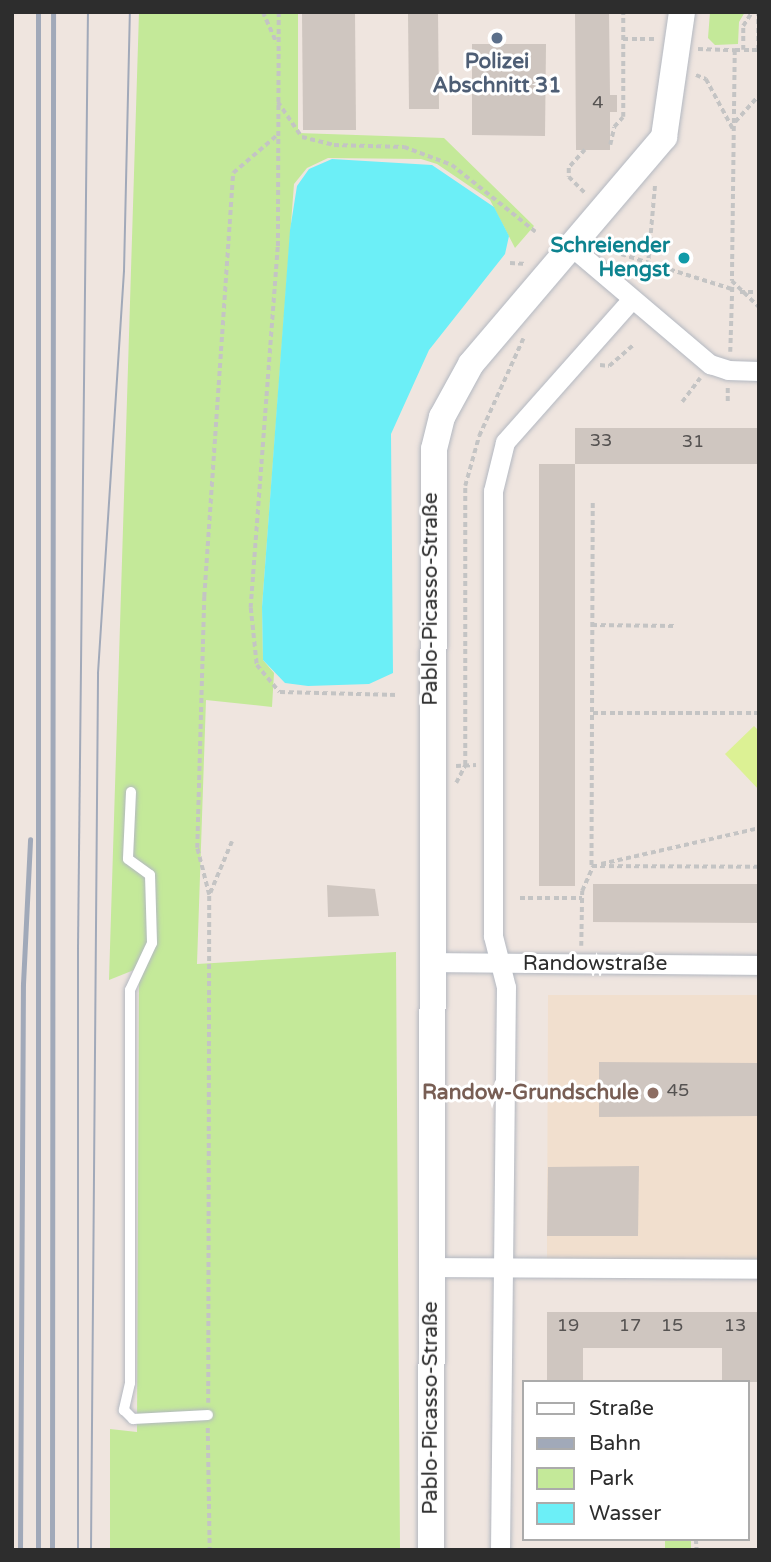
<!DOCTYPE html>
<meta charset="utf-8">
<style>
body{margin:0}
#map{position:relative;width:771px;height:1562px;overflow:hidden;background:#efe5df;font-family:"Varela Round",sans-serif}
div>[style]{position:absolute}
[style*='--x']{left:calc(var(--x)*1px);top:calc(var(--y)*1px);width:calc(var(--w)*1px);rotate:calc(var(--a)*1deg)}
.education>*{inset:0;background:#f1dfce}
.green>*{inset:0;background:#c4e999}
.pitch>*{inset:0;background:#dcf194}
.water>*{inset:0;background:#6ceff7}
.building>*{inset:0;background:#cfc6c0}
.path>*{height:3.5px;margin-top:-1.75px;transform-origin:0;background:repeating-linear-gradient(90deg,#c4c4c4 0 5px,transparent 0 8.5px)}
.roads{filter:drop-shadow(0 0 2px #b3b8c1) drop-shadow(0 0 2px #b3b8c1)}
.service>*{height:10px;margin:-5px;padding:0 5px;transform-origin:5px;border-radius:5px;background:#fff}
.minor>*{height:19px;margin:-9.5px;padding:0 9.5px;transform-origin:9.5px;border-radius:9.5px;background:#fff}
.secondary>*{height:26px;margin:-13px;padding:0 13px;transform-origin:13px;border-radius:13px;background:#fff}
.tram>*{height:2px;margin:-1px;padding:0 1px;transform-origin:1px;border-radius:1px;background:#a1a9b9}
.rail>*{height:5px;margin:-2.5px;padding:0 2.5px;transform-origin:2.5px;border-radius:2.5px;background:#a1a9b9}
.dots>*{width:19px;height:19px;translate:-50% -50%;box-sizing:border-box;border:4px solid #fff;border-radius:50%}
span{translate:-50% -50%;white-space:nowrap;text-align:center;line-height:1.15;-webkit-text-stroke:6px #fff;paint-order:stroke}
.number-label{font-size:18px;color:#565352}
.number-label span{-webkit-text-stroke-width:0}
.service-label{font-size:21px;color:#4e5e75;font-weight:700}
.culture-label{font-size:21px;color:#0d838f;font-weight:700}
.right{translate:-100% -50%;text-align:right}
.street-label{font-size:21px;color:#2d2d2d}
.education-label{font-size:21px;color:#785e54;font-weight:700}
.frame{position:absolute;inset:0;border:14px solid #2d2d2d;pointer-events:none}
.legend{position:absolute;left:522px;top:1380px;width:228px;height:161px;box-sizing:border-box;background:#fff;border:2px solid #ababab;margin:0;padding:9px 12px;list-style:none;font-size:21px;color:#2d2d2d}
.legend li{display:flex;align-items:center;gap:14px;height:35px}
.legend b{width:35px;border:2px solid #ababab}
</style>
<div id="map">
<div class="education">
<i style="clip-path:polygon(548px 995px,759px 995px,759px 1260px,547px 1261px)"></i>
</div>
<div class="green">
<i style="clip-path:polygon(139px 12px,298px 12px,298px 133px,444px 138px,534px 226px,515px 248px,490px 200px,437px 164px,421px 159px,328px 158px,307px 168px,294px 184px,262px 607px,263px 660px,274px 673px,272px 707px,206px 700px,197px 964px,396px 952px,400px 1550px,110px 1550px,110px 1429px,137px 1432px,139px 968px,109px 980px)"></i>
<i style="clip-path:polygon(710px 12px,745px 12px,739px 22px,738px 44px,715px 45px,708px 38px)"></i>
<i style="clip-path:polygon(665px 1539px,691px 1539px,691px 1550px,665px 1550px)"></i>
</div>
<div class="pitch">
<i style="clip-path:polygon(754px 726px,759px 731px,759px 790px,725px 754px)"></i>
</div>
<div class="water">
<i style="clip-path:polygon(332px 159px,432px 165px,494px 207px,509px 236px,505px 254px,429px 350px,391px 434px,393px 673px,369px 684px,308px 686px,285px 683px,263px 660px,262px 607px,290px 230px,297px 186px,309px 169px)"></i>
</div>
<div class="building">
<i style="clip-path:polygon(302px 12px,355px 12px,356px 130px,303px 130px)"></i>
<i style="clip-path:polygon(408px 12px,438px 12px,439px 109px,409px 109px)"></i>
<i style="clip-path:polygon(575px 12px,609px 12px,610px 95px,617px 95px,617px 112px,610px 112px,610px 150px,576px 150px)"></i>
<i style="clip-path:polygon(472px 44px,546px 44px,545px 136px,472px 135px)"></i>
<i style="clip-path:polygon(575px 428px,759px 428px,759px 464px,575px 464px)"></i>
<i style="clip-path:polygon(539px 464px,575px 464px,575px 886px,539px 886px)"></i>
<i style="clip-path:polygon(593px 884px,759px 884px,759px 923px,593px 922px)"></i>
<i style="clip-path:polygon(327px 885px,375px 889px,379px 916px,328px 917px)"></i>
<i style="clip-path:polygon(599px 1062px,757px 1063px,758px 1116px,599px 1117px)"></i>
<i style="clip-path:polygon(639px 1166px,638px 1236px,547px 1236px,548px 1167px)"></i>
<i style="clip-path:polygon(547px 1312px,757px 1312px,758px 1382px,722px 1382px,722px 1348px,583px 1348px,583px 1382px,547px 1382px)"></i>
</div>
<div class="path">
<i style="--x:263;--y:12;--w:34;--a:66"></i>
<i style="--x:279;--y:12;--w:235;--a:90.2"></i>
<i style="--x:278;--y:247;--w:362;--a:94.3"></i>
<i style="--x:251;--y:608;--w:57;--a:84"></i>
<i style="--x:257;--y:665;--w:35;--a:50"></i>
<i style="--x:280;--y:692;--w:118;--a:1.5"></i>
<i style="--x:623;--y:39;--w:33;--a:0"></i>
<i style="--x:698;--y:49;--w:37;--a:2"></i>
<i style="--x:735;--y:50;--w:231;--a:90.7"></i>
<i style="--x:732;--y:281;--w:37;--a:44"></i>
<i style="--x:735;--y:50;--w:22;--a:0"></i>
<i style="--x:743;--y:50;--w:24;--a:-90"></i>
<i style="--x:743;--y:26;--w:17;--a:-57"></i>
<i style="--x:758;--y:50;--w:38;--a:-90"></i>
<i style="--x:696;--y:75;--w:11;--a:22"></i>
<i style="--x:706;--y:79;--w:57;--a:61.6"></i>
<i style="--x:278;--y:102;--w:42;--a:55.6"></i>
<i style="--x:302;--y:137;--w:33;--a:14"></i>
<i style="--x:334;--y:145;--w:70;--a:1.6"></i>
<i style="--x:404;--y:147;--w:51;--a:20.6"></i>
<i style="--x:452;--y:165;--w:107;--a:38.6"></i>
<i style="--x:735;--y:122;--w:36;--a:-48"></i>
<i style="--x:610;--y:145;--w:18;--a:-77"></i>
<i style="--x:614;--y:127;--w:13;--a:-48"></i>
<i style="--x:623;--y:117;--w:105;--a:-90"></i>
<i style="--x:585;--y:150;--w:24;--a:132"></i>
<i style="--x:569;--y:168;--w:9;--a:90"></i>
<i style="--x:569;--y:177;--w:24;--a:45"></i>
<i style="--x:605;--y:249;--w:133;--a:17.5"></i>
<i style="--x:510;--y:263;--w:17;--a:3"></i>
<i style="--x:646;--y:284;--w:100;--a:-84.9"></i>
<i style="--x:740;--y:292;--w:19;--a:0"></i>
<i style="--x:730;--y:352;--w:65;--a:-88.2"></i>
<i style="--x:600;--y:365;--w:9;--a:6"></i>
<i style="--x:609;--y:366;--w:32;--a:-41"></i>
<i style="--x:728;--y:388;--w:14;--a:90"></i>
<i style="--x:682;--y:402;--w:30;--a:-53"></i>
<i style="--x:593;--y:503;--w:363;--a:90.2"></i>
<i style="--x:592;--y:866;--w:167;--a:0.3"></i>
<i style="--x:592;--y:625;--w:83;--a:0.7"></i>
<i style="--x:593;--y:713;--w:166;--a:0"></i>
<i style="--x:456;--y:766;--w:20;--a:-3"></i>
<i style="--x:456;--y:783;--w:20;--a:-63"></i>
<i style="--x:465;--y:765;--w:279;--a:-90"></i>
<i style="--x:465;--y:486;--w:52;--a:-74.4"></i>
<i style="--x:479;--y:436;--w:107;--a:-65.6"></i>
<i style="--x:601;--y:864;--w:162;--a:-12.8"></i>
<i style="--x:210;--y:893;--w:56;--a:-67.1"></i>
<i style="--x:520;--y:898;--w:62;--a:0"></i>
<i style="--x:581;--y:946;--w:55;--a:-89"></i>
<i style="--x:582;--y:891;--w:27;--a:-66"></i>
<i style="--x:208;--y:1403;--w:508;--a:-89.89"></i>
<i style="--x:209;--y:895;--w:49;--a:-104.3"></i>
<i style="--x:197;--y:848;--w:251;--a:-88.4"></i>
<i style="--x:204;--y:597;--w:425;--a:-86.1"></i>
<i style="--x:233;--y:173;--w:57;--a:-40.7"></i>
<i style="--x:208;--y:1428;--w:122;--a:89.1"></i>
<i style="--x:696;--y:1539;--w:11;--a:85"></i>
</div>
<div class="roads">
<div class="service">
<i style="--x:131;--y:792;--w:67;--a:92.6"></i>
<i style="--x:128;--y:859;--w:27;--a:36"></i>
<i style="--x:150;--y:875;--w:68;--a:88.3"></i>
<i style="--x:152;--y:943;--w:52;--a:115.1"></i>
<i style="--x:130;--y:990;--w:393;--a:90"></i>
<i style="--x:130;--y:1383;--w:28;--a:103"></i>
<i style="--x:124;--y:1410;--w:13;--a:45"></i>
<i style="--x:133;--y:1419;--w:75;--a:-3.1"></i>
</div>
<div class="minor">
<i style="--x:573;--y:248;--w:180;--a:40.3"></i>
<i style="--x:710;--y:364;--w:19;--a:18"></i>
<i style="--x:728;--y:370;--w:31;--a:2"></i>
<i style="--x:432;--y:962;--w:327;--a:0.5"></i>
<i style="--x:431;--y:1267;--w:328;--a:0.3"></i>
<i style="--x:500;--y:1550;--w:563;--a:-89.39"></i>
<i style="--x:506;--y:987;--w:53;--a:-104.3"></i>
<i style="--x:493;--y:936;--w:445;--a:-90"></i>
<i style="--x:493;--y:491;--w:50;--a:-76.2"></i>
<i style="--x:505;--y:442;--w:191;--a:-48.4"></i>
</div>
<div class="secondary">
<i style="--x:431;--y:1550;--w:1101;--a:-89.84"></i>
<i style="--x:434;--y:449;--w:33;--a:-76"></i>
<i style="--x:442;--y:417;--w:60;--a:-61.3"></i>
<i style="--x:471;--y:364;--w:298;--a:-49.6"></i>
<i style="--x:664;--y:137;--w:126;--a:-81.8"></i>
</div>
</div>
<div class="tram">
<i style="--x:78;--y:1550;--w:602;--a:-90"></i>
<i style="--x:78;--y:948;--w:936;--a:-89.39"></i>
<i style="--x:91;--y:1550;--w:877;--a:-89.54"></i>
<i style="--x:98;--y:673;--w:403;--a:-86.3"></i>
<i style="--x:124;--y:271;--w:259;--a:-88.7"></i>
</div>
<div class="rail">
<i style="--x:38;--y:12;--w:1538;--a:90"></i>
<i style="--x:20;--y:1550;--w:566;--a:-89.7"></i>
<i style="--x:23;--y:984;--w:145;--a:-87.2"></i>
<i style="--x:52;--y:1550;--w:1538;--a:-89.96"></i>
</div>
<div class="dots">
<i style="left:497px;top:38px;background:#5c6f8a"></i>
<i style="left:684px;top:258px;background:#0f9aa8"></i>
<i style="left:653px;top:1093px;background:#8d6e63"></i>
</div>
<div class="number-label">
<span style="left:598px;top:102px">4</span>
<span style="left:601px;top:440px">33</span>
<span style="left:693px;top:441px">31</span>
<span style="left:678px;top:1090px">45</span>
<span style="left:568px;top:1325px">19</span>
<span style="left:630px;top:1325px">17</span>
<span style="left:672px;top:1325px">15</span>
<span style="left:735px;top:1325px">13</span>
</div>
<div class="service-label">
<span style="left:497px;top:74px">Polizei<br>Abschnitt 31</span>
</div>
<div class="culture-label">
<span class="right" style="left:670px;top:258px">Schreiender<br>Hengst</span>
</div>
<div class="street-label">
<span style="left:431px;top:599px;rotate:-90deg">Pablo-Picasso-Straße</span>
<span style="left:595px;top:964px">Randowstraße</span>
<span style="left:431px;top:1408px;rotate:-90deg">Pablo-Picasso-Straße</span>
</div>
<div class="education-label">
<span class="right" style="left:639px;top:1093px">Randow-Grundschule</span>
</div>
<div class="frame"></div>
<ul class="legend">
<li><b style="height:9px;background:#fff"></b>Straße</li>
<li><b style="height:9px;background:#a1a9b9"></b>Bahn</li>
<li><b style="height:19px;background:#c4e999"></b>Park</li>
<li><b style="height:19px;background:#6ceff7"></b>Wasser</li>
</ul>
</div>
